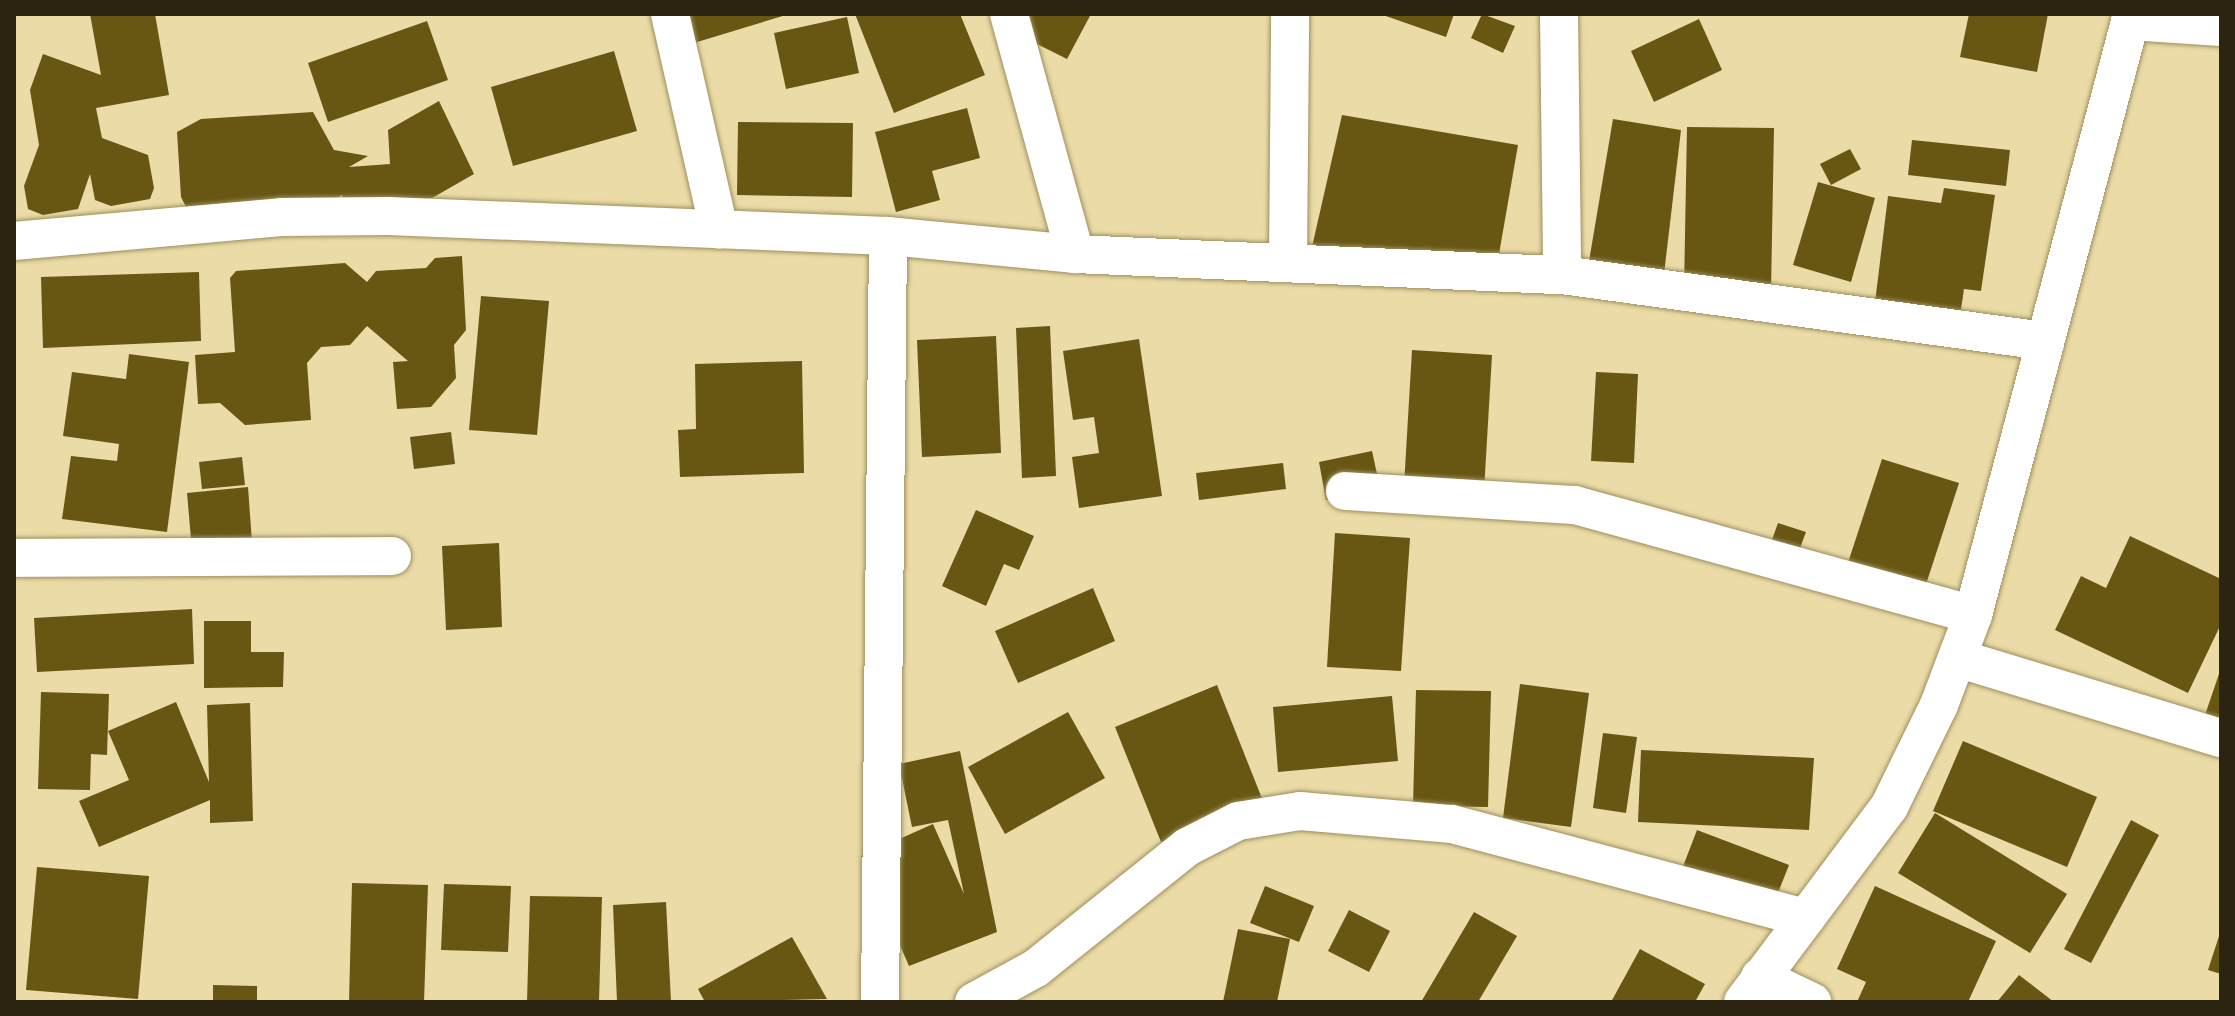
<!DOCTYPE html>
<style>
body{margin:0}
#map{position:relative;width:2235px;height:1016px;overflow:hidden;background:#ebdba7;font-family:"Asap Condensed",sans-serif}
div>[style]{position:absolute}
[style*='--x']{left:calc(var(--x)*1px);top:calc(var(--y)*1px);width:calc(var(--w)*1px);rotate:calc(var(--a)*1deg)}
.building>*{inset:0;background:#685613}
.roads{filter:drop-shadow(0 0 2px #9e8f5e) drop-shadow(0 0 2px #9e8f5e)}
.minor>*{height:38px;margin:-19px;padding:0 19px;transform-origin:19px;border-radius:19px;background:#fff}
span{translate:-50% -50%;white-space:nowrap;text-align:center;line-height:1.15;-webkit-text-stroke:8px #ebdba7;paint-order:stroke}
.frame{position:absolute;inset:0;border:16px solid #2a2410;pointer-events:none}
</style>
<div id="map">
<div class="building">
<i style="clip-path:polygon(90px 14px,155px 14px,169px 95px,96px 108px,102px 138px,148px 155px,154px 188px,150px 199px,111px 206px,95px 200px,90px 174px,78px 209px,43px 215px,28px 209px,24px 186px,39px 145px,30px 90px,43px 54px,101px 75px)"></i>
<i style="clip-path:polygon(686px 14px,786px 14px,786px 15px,694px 43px)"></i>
<i style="clip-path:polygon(855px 14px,960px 14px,985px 75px,894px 113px)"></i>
<i style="clip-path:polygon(1018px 14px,1091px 14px,1067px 59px,1017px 34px)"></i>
<i style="clip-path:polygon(1380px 14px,1454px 14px,1446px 37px)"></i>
<i style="clip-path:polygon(1482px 14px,1515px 26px,1503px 53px,1471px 38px)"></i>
<i style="clip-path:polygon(1969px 14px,2048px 14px,2037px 72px,1960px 57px)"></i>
<i style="clip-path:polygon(847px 17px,859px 73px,786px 89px,774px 33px)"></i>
<i style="clip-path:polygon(1699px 19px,1722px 70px,1654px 102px,1631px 51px)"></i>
<i style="clip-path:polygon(427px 21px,448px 80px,328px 122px,308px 63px)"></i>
<i style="clip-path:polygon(614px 51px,637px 131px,513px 166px,491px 87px)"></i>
<i style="clip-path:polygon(439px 101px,474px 174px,432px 198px,378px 201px,353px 215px,342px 195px,326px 204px,189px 213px,181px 197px,177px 132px,201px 119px,313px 112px,334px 150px,368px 156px,349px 167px,390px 164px,388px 130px)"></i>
<i style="clip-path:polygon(967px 108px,980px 158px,932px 171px,940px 200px,896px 212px,875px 132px)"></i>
<i style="clip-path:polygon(1342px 115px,1518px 145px,1495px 277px,1312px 247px)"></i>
<i style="clip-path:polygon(1613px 119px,1681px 130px,1662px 291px,1586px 279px)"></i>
<i style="clip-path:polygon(738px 122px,853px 123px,852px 197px,737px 195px)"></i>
<i style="clip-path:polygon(1687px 127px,1774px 128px,1771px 291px,1684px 290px)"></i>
<i style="clip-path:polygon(1912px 140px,2010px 150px,2006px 186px,1908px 175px)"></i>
<i style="clip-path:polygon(1850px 149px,1861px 169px,1831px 185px,1820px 164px)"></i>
<i style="clip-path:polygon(1818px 182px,1875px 198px,1851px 282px,1793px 265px)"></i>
<i style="clip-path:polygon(1944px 188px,1995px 195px,1981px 291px,1964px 289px,1959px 323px,1874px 311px,1888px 196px,1941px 203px)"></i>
<i style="clip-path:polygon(462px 256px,466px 330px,454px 345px,456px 378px,431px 407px,397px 409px,393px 362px,408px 361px,367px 326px,350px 345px,321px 347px,307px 363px,311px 420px,245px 425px,220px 403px,198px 404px,195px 355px,235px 352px,230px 278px,236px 271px,345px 263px,367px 282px,376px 271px,426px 268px,435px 258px)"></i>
<i style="clip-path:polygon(199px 272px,201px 341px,43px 348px,41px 277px)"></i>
<i style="clip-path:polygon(481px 296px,549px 301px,537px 435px,469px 430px)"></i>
<i style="clip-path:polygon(1050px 326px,1056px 476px,1022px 478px,1016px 328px)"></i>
<i style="clip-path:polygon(996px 336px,1001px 453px,922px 457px,917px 340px)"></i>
<i style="clip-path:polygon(1139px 339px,1162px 496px,1079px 508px,1072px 457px,1099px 453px,1094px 417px,1073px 420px,1063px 351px)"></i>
<i style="clip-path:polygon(1412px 350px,1492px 355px,1484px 491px,1404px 486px)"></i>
<i style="clip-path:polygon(129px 354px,189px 362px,167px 532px,62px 519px,71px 456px,117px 461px,119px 444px,63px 436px,72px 372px,126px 379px)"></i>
<i style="clip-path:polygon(802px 361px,804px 473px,680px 477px,678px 430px,696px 429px,695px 364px)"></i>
<i style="clip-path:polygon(1596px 372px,1638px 374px,1634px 463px,1591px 461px)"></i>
<i style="clip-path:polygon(451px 432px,455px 464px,414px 469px,410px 437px)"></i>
<i style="clip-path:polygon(1372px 451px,1380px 488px,1326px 500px,1319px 462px)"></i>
<i style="clip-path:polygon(242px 457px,245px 485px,202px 489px,199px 462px)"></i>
<i style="clip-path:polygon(1882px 459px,1959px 483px,1918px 609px,1841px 584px)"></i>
<i style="clip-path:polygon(1283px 463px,1286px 489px,1199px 500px,1196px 473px)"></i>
<i style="clip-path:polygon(248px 487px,253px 556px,193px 562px,187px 493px)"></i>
<i style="clip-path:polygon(976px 510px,1034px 536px,1019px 570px,1004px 564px,986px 606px,942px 586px)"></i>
<i style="clip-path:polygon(1778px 523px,1806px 532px,1790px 575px,1763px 565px)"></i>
<i style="clip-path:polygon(1335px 533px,1410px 538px,1401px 671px,1327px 667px)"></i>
<i style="clip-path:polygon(2130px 536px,2221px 579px,2221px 624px,2188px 693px,2055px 630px,2081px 576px,2106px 588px)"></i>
<i style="clip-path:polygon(499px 543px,502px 627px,446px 630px,442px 546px)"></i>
<i style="clip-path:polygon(1093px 588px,1115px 641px,1018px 683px,995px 631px)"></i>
<i style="clip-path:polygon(192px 609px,194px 664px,37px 672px,34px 618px)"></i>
<i style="clip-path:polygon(204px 621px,251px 621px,251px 652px,284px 652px,283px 687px,204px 688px)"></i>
<i style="clip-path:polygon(2221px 668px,2221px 720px,2205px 715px)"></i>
<i style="clip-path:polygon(1520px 684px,1589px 693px,1571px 827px,1503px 818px)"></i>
<i style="clip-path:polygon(1217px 685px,1263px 801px,1161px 842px,1115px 727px)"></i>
<i style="clip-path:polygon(1416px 690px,1491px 691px,1488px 807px,1413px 806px)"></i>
<i style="clip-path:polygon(41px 692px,109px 694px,107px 755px,91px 754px,90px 790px,38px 789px)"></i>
<i style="clip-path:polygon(1392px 696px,1398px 761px,1278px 772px,1273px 707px)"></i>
<i style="clip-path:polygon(176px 702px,209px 782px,207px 705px,250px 703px,253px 821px,210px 823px,210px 800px,99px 847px,79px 801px,129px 780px,108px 731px)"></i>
<i style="clip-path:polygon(1068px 712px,1105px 778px,1005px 834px,968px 767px)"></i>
<i style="clip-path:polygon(1603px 733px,1637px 737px,1626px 813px,1593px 808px)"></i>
<i style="clip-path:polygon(1963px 741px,2097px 797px,2067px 867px,1933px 811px)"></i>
<i style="clip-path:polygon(1641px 750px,1814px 758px,1809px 830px,1638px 822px)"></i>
<i style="clip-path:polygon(960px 751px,997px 932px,909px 966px,861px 856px,933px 824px,964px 894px,948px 820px,912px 827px,899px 764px)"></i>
<i style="clip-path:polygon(1935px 813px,2067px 894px,2030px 953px,1898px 873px)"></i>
<i style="clip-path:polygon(2131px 820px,2159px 835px,2091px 963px,2064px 949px)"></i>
<i style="clip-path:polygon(1697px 830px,1789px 865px,1768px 918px,1677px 882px)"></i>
<i style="clip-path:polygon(37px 867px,149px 876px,138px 999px,26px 990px)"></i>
<i style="clip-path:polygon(352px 883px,428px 885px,424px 1002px,349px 1002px)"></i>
<i style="clip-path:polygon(444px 884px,511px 886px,508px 952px,441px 950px)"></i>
<i style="clip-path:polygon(1265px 886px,1314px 906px,1299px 942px,1250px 923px)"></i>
<i style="clip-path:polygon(1875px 886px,1996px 941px,1968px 1002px,1857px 1002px,1866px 982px,1837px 969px)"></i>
<i style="clip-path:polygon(530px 896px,602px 897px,599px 1002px,527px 1002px)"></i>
<i style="clip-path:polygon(666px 902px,671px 1002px,617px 1002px,613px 905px)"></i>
<i style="clip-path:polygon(1349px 910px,1390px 931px,1369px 972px,1328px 951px)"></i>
<i style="clip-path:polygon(1474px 912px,1517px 936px,1478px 1002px,1421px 1002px)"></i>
<i style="clip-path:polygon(1238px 929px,1290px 939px,1277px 1002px,1223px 1002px)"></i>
<i style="clip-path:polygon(2220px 933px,2221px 933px,2221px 974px,2208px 970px)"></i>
<i style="clip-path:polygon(792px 937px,827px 999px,705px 1002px,698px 989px)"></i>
<i style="clip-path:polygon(1640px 949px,1705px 984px,1695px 1002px,1611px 1002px)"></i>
<i style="clip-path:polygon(2019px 975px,2054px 1002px,1997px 1002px)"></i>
<i style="clip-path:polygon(213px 985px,257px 986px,257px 1002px,213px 1002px)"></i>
</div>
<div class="roads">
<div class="minor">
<i style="--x:670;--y:14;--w:221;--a:77.2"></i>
<i style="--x:1009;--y:14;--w:249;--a:74.6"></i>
<i style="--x:1559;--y:14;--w:261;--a:89.3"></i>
<i style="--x:2130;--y:21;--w:91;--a:3.8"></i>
<i style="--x:14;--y:241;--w:268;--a:-5.1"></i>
<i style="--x:281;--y:217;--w:107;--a:-0.5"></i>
<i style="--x:388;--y:216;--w:500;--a:2.29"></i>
<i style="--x:888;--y:236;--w:188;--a:5.5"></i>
<i style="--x:1075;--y:254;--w:487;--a:2.5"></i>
<i style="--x:1562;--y:275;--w:488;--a:7.8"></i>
<i style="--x:1288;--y:263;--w:249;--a:-89.5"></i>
<i style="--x:1345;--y:491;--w:230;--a:3.5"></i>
<i style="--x:1575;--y:505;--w:413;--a:15.4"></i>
<i style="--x:14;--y:558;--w:378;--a:-0.3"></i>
<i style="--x:1957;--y:658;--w:276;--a:16.9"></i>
<i style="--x:1760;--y:977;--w:58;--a:25.7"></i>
<i style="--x:880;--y:1002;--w:766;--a:-89.4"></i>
<i style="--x:974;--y:1002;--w:71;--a:-28.7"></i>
<i style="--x:1036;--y:968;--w:193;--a:-38.7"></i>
<i style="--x:1187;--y:847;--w:57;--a:-27"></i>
<i style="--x:1238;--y:821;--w:63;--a:-9.2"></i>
<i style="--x:1300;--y:811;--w:153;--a:4.9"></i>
<i style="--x:1452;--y:824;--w:366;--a:14.9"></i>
<i style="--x:1743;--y:1002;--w:244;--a:-53.2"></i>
<i style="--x:1889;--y:807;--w:114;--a:-63.9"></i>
<i style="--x:1939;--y:705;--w:96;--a:-69.3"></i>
<i style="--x:1973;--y:615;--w:622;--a:-75.18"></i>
</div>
</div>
<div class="frame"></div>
</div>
